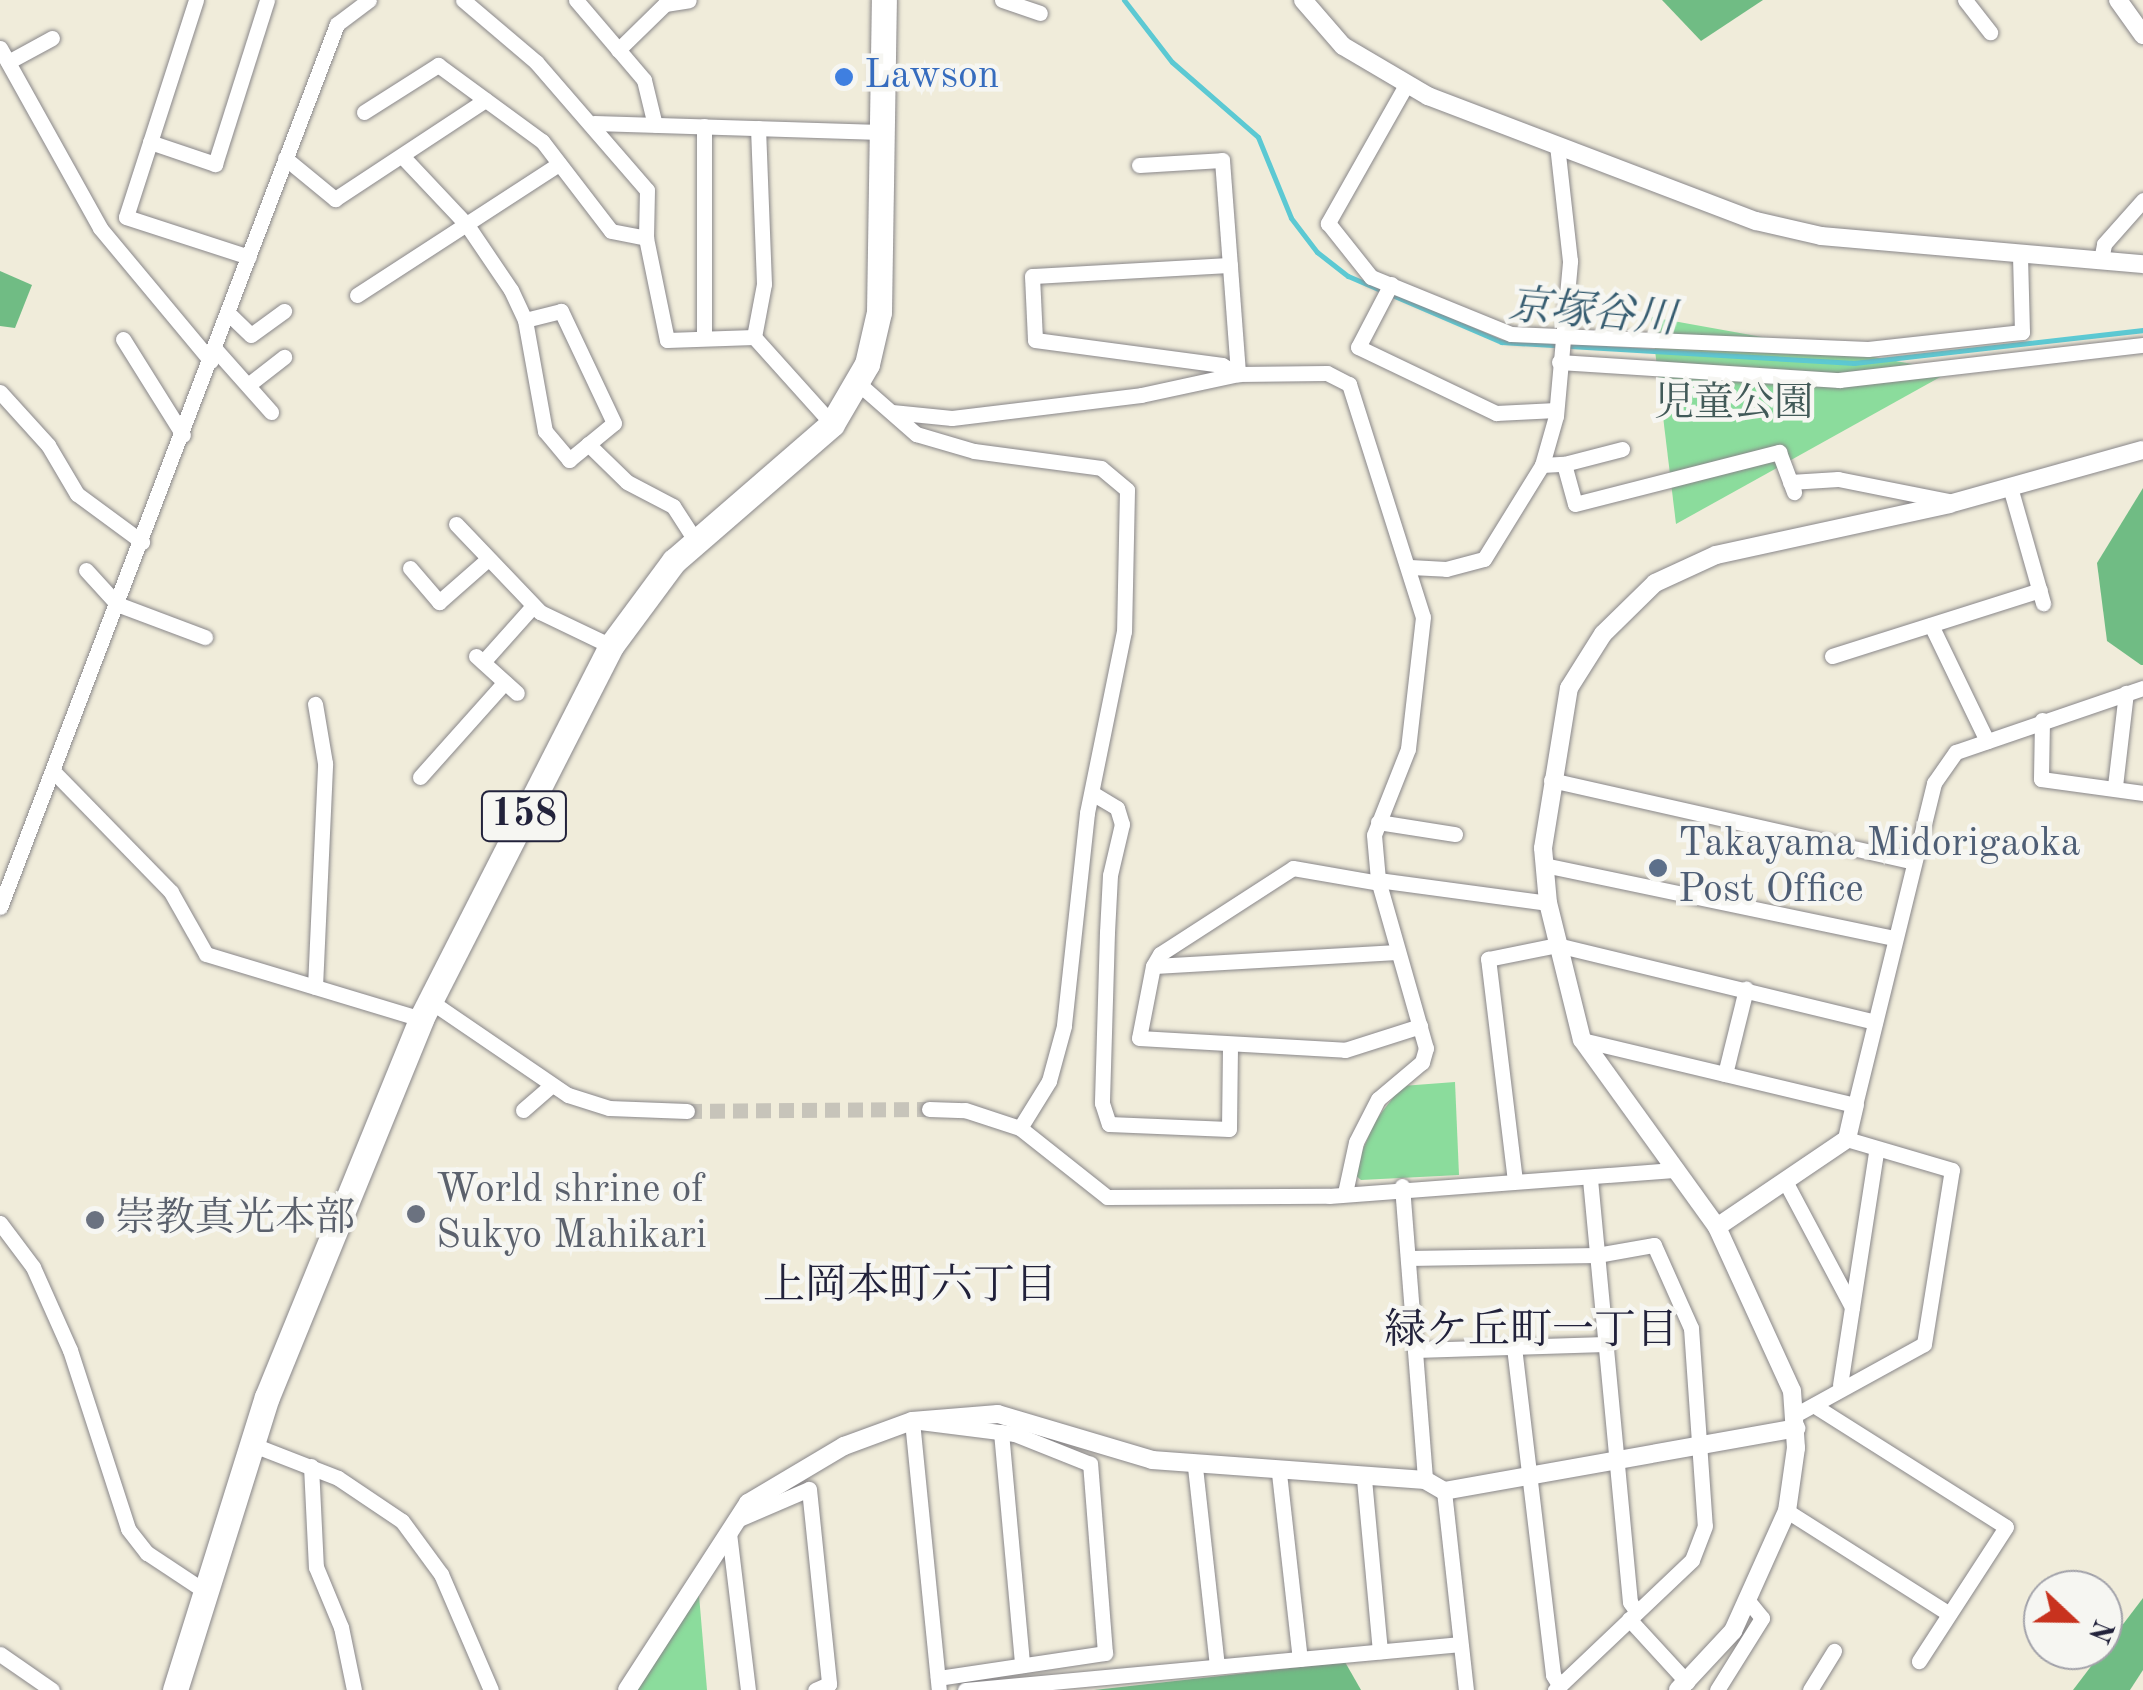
<!DOCTYPE html>
<meta charset="utf-8">
<style>
body{margin:0}
#map{position:relative;width:2143px;height:1690px;overflow:hidden;background:#f0ecda;font-family:"Old Standard TT","Noto Serif JP",serif}
div>[style]{position:absolute}
[style*='--x']{left:calc(var(--x)*1px);top:calc(var(--y)*1px);width:calc(var(--w)*1px);rotate:calc(var(--a)*1deg)}
.green>*{inset:0;background:#8bdc9c}
.forest>*{inset:0;background:#70bc84}
.stream>*{height:5px;margin:-2.5px;padding:0 2.5px;transform-origin:2.5px;border-radius:2.5px;background:#5cc9d3}
.minor-tunnel>*{height:15px;margin-top:-7.5px;transform-origin:0;background:repeating-linear-gradient(90deg,#c7c4ba 0 15px,transparent 0 23px)}
.roads{filter:drop-shadow(0 0 2px #89878a) drop-shadow(0 0 2px #89878a)}
.minor>*{height:15px;margin:-7.5px;padding:0 7.5px;transform-origin:7.5px;border-radius:7.5px;background:#fff}
.tertiary>*{height:18px;margin:-9px;padding:0 9px;transform-origin:9px;border-radius:9px;background:#fff}
.trunk>*{height:25px;margin:-12.5px;padding:0 12.5px;transform-origin:12.5px;border-radius:12.5px;background:#fff}
.dots>*{width:28px;height:28px;translate:-50% -50%;box-sizing:border-box;border:5px solid #f6f6f2;border-radius:50%}
span{translate:-50% -50%;white-space:nowrap;text-align:center;line-height:1.15;-webkit-text-stroke:9px #f6f6f2;paint-order:stroke}
.shield-label span{padding:2px 8px;background:#f6f6f2;border:2px solid;border-radius:8px;-webkit-text-stroke-width:0}
.shield-label{font-size:38px;color:#22223b;font-weight:700}
.shop-label{font-size:40px;color:#366cbe}
.left{translate:0 -50%;text-align:left}
.park-label{font-size:40px;color:#425a58}
.service-label{font-size:40px;color:#4e5e75}
.worship-label{font-size:40px;color:#5b616d}
.water-label{font-size:42px;color:#365c70;font-style:italic}
.neighbourhood-label{font-size:42px;color:#22223b}
.north{position:absolute;left:2023px;top:1570px;width:100px;height:100px;box-sizing:border-box;background:#f6f6f2;border:2px solid #a1a1a9;border-radius:50%;rotate:112deg;font-size:28px;font-weight:700;line-height:40px;text-align:center;color:#22223b}
.north::after{content:'';display:block;margin:auto;width:35px;height:45px;background:#c8321e;clip-path:polygon(50% 0,100% 100%,50% 72%,0 100%)}
</style>
<div id="map">
<div class="green">
<i style="clip-path:polygon(1651px 317px,1951px 371px,1676px 524px)"></i>
<i style="clip-path:polygon(1455px 1082px,1459px 1175px,1361px 1180px,1353px 1173px,1375px 1121px,1402px 1086px)"></i>
<i style="clip-path:polygon(699px 1595px,707px 1690px,636px 1690px,639px 1683px)"></i>
</div>
<div class="forest">
<i style="clip-path:polygon(1662px 0,1763px 0,1701px 41px)"></i>
<i style="clip-path:polygon(0 271px,32px 285px,15px 328px,0 326px)"></i>
<i style="clip-path:polygon(2143px 488px,2143px 665px,2141px 665px,2107px 641px,2097px 563px)"></i>
<i style="clip-path:polygon(2143px 1598px,2143px 1670px,2130px 1690px,2073px 1690px)"></i>
<i style="clip-path:polygon(1345px 1662px,1361px 1690px,1094px 1690px)"></i>
</div>
<div class="stream">
<i style="--x:1124;--y:0;--w:78;--a:52.3"></i>
<i style="--x:1172;--y:62;--w:114;--a:41.1"></i>
<i style="--x:1258;--y:137;--w:87;--a:67.8"></i>
<i style="--x:1291;--y:218;--w:43;--a:52.6"></i>
<i style="--x:1317;--y:252;--w:39;--a:38"></i>
<i style="--x:1348;--y:276;--w:167;--a:23.3"></i>
<i style="--x:1501;--y:342;--w:354;--a:3.4"></i>
<i style="--x:1854;--y:363;--w:291;--a:-6.5"></i>
</div>
<div class="minor-tunnel">
<i style="--x:687;--y:1111;--w:242;--a:-0.5"></i>
</div>
<div class="roads">
<div class="minor">
<i style="--x:196;--y:0;--w:228;--a:107.9"></i>
<i style="--x:126;--y:217;--w:129;--a:18"></i>
<i style="--x:463;--y:0;--w:96;--a:40.3"></i>
<i style="--x:536;--y:62;--w:169;--a:49.1"></i>
<i style="--x:647;--y:190;--w:48;--a:91.2"></i>
<i style="--x:646;--y:238;--w:104;--a:78.4"></i>
<i style="--x:667;--y:340;--w:87;--a:-2"></i>
<i style="--x:754;--y:337;--w:117;--a:48.1"></i>
<i style="--x:576;--y:0;--w:105;--a:49.6"></i>
<i style="--x:644;--y:80;--w:46;--a:76.3"></i>
<i style="--x:1002;--y:0;--w:40;--a:18.9"></i>
<i style="--x:1965;--y:0;--w:41;--a:52"></i>
<i style="--x:0;--y:48;--w:206;--a:60.9"></i>
<i style="--x:100;--y:228;--w:173;--a:50.2"></i>
<i style="--x:618;--y:50;--w:66;--a:-44.4"></i>
<i style="--x:665;--y:4;--w:24;--a:-9"></i>
<i style="--x:8;--y:62;--w:50;--a:-28.6"></i>
<i style="--x:1406;--y:85;--w:159;--a:119.5"></i>
<i style="--x:1328;--y:223;--w:69;--a:51.5"></i>
<i style="--x:1371;--y:277;--w:151;--a:22.2"></i>
<i style="--x:1511;--y:334;--w:357;--a:2.4"></i>
<i style="--x:1868;--y:349;--w:155;--a:-6.3"></i>
<i style="--x:2022;--y:332;--w:79;--a:-91.5"></i>
<i style="--x:364;--y:112;--w:88;--a:-32.4"></i>
<i style="--x:438;--y:65;--w:129;--a:36.2"></i>
<i style="--x:542;--y:141;--w:113;--a:52.5"></i>
<i style="--x:611;--y:231;--w:36;--a:11"></i>
<i style="--x:594;--y:123;--w:287;--a:1.8"></i>
<i style="--x:150;--y:142;--w:69;--a:18.7"></i>
<i style="--x:215;--y:164;--w:172;--a:-72.4"></i>
<i style="--x:402;--y:156;--w:95;--a:46.7"></i>
<i style="--x:467;--y:225;--w:78;--a:55.9"></i>
<i style="--x:511;--y:290;--w:33;--a:65"></i>
<i style="--x:525;--y:320;--w:113;--a:79.8"></i>
<i style="--x:545;--y:431;--w:38;--a:50"></i>
<i style="--x:569;--y:460;--w:58;--a:-39.4"></i>
<i style="--x:614;--y:423;--w:124;--a:-115.3"></i>
<i style="--x:561;--y:311;--w:37;--a:166"></i>
<i style="--x:285;--y:158;--w:65;--a:39.4"></i>
<i style="--x:335;--y:199;--w:180;--a:-33.4"></i>
<i style="--x:1139;--y:165;--w:83;--a:-3.4"></i>
<i style="--x:1222;--y:160;--w:215;--a:85.7"></i>
<i style="--x:2101;--y:260;--w:16;--a:-79"></i>
<i style="--x:2104;--y:244;--w:59;--a:-48.4"></i>
<i style="--x:1230;--y:265;--w:198;--a:176.8"></i>
<i style="--x:1032;--y:276;--w:64;--a:87.3"></i>
<i style="--x:1035;--y:340;--w:189;--a:7.6"></i>
<i style="--x:1222;--y:365;--w:18;--a:29"></i>
<i style="--x:1391;--y:284;--w:71;--a:117.6"></i>
<i style="--x:1358;--y:347;--w:153;--a:25.6"></i>
<i style="--x:1496;--y:413;--w:60;--a:-2.9"></i>
<i style="--x:357;--y:295;--w:241;--a:-33"></i>
<i style="--x:229;--y:314;--w:30;--a:44"></i>
<i style="--x:251;--y:335;--w:41;--a:-36"></i>
<i style="--x:754;--y:337;--w:54;--a:-79.3"></i>
<i style="--x:764;--y:284;--w:156;--a:-92.2"></i>
<i style="--x:704;--y:338;--w:212;--a:-90"></i>
<i style="--x:123;--y:339;--w:113;--a:58"></i>
<i style="--x:216;--y:350;--w:83;--a:48.4"></i>
<i style="--x:1559;--y:362;--w:281;--a:3.7"></i>
<i style="--x:1839;--y:380;--w:306;--a:-6.6"></i>
<i style="--x:859;--y:384;--w:76;--a:41.3"></i>
<i style="--x:916;--y:434;--w:60;--a:16.3"></i>
<i style="--x:974;--y:451;--w:128;--a:7.6"></i>
<i style="--x:1101;--y:468;--w:34;--a:40"></i>
<i style="--x:1127;--y:490;--w:141;--a:91.2"></i>
<i style="--x:1124;--y:631;--w:186;--a:101.5"></i>
<i style="--x:1087;--y:813;--w:214;--a:96.2"></i>
<i style="--x:1064;--y:1026;--w:57;--a:105.3"></i>
<i style="--x:1049;--y:1081;--w:55;--a:121.7"></i>
<i style="--x:248;--y:385;--w:46;--a:-37.9"></i>
<i style="--x:0;--y:392;--w:72;--a:47.8"></i>
<i style="--x:48;--y:445;--w:57;--a:59.4"></i>
<i style="--x:77;--y:494;--w:81;--a:36.4"></i>
<i style="--x:892;--y:412;--w:60;--a:5.7"></i>
<i style="--x:952;--y:418;--w:190;--a:-6.9"></i>
<i style="--x:1141;--y:395;--w:99;--a:-12.2"></i>
<i style="--x:1238;--y:374;--w:89;--a:-0.6"></i>
<i style="--x:1327;--y:373;--w:25;--a:27"></i>
<i style="--x:1349;--y:384;--w:244;--a:72.4"></i>
<i style="--x:1423;--y:617;--w:133;--a:96.5"></i>
<i style="--x:1408;--y:749;--w:92;--a:111.6"></i>
<i style="--x:1374;--y:835;--w:45;--a:84.9"></i>
<i style="--x:1378;--y:880;--w:175;--a:74.1"></i>
<i style="--x:1426;--y:1048;--w:15;--a:106"></i>
<i style="--x:1422;--y:1062;--w:57;--a:139.9"></i>
<i style="--x:1378;--y:1099;--w:48;--a:117.1"></i>
<i style="--x:1356;--y:1142;--w:52;--a:102.2"></i>
<i style="--x:588;--y:444;--w:54;--a:44.3"></i>
<i style="--x:627;--y:482;--w:52;--a:27.6"></i>
<i style="--x:673;--y:506;--w:40;--a:57.1"></i>
<i style="--x:1564;--y:464;--w:60;--a:-14.5"></i>
<i style="--x:1542;--y:465;--w:22;--a:-3"></i>
<i style="--x:1564;--y:464;--w:41;--a:74.6"></i>
<i style="--x:1575;--y:504;--w:211;--a:-14.3"></i>
<i style="--x:1779;--y:452;--w:43;--a:69.4"></i>
<i style="--x:1790;--y:482;--w:48;--a:-3.6"></i>
<i style="--x:1838;--y:479;--w:117;--a:11.3"></i>
<i style="--x:2010;--y:487;--w:121;--a:74.1"></i>
<i style="--x:456;--y:524;--w:122;--a:46.3"></i>
<i style="--x:540;--y:612;--w:79;--a:25.6"></i>
<i style="--x:1410;--y:567;--w:36;--a:3"></i>
<i style="--x:1446;--y:569;--w:39;--a:-15"></i>
<i style="--x:1484;--y:559;--w:110;--a:-58.3"></i>
<i style="--x:1542;--y:465;--w:51;--a:-74.1"></i>
<i style="--x:1556;--y:416;--w:156;--a:-84.8"></i>
<i style="--x:1570;--y:261;--w:117;--a:-96.4"></i>
<i style="--x:410;--y:568;--w:45;--a:49.5"></i>
<i style="--x:439;--y:602;--w:65;--a:-41.3"></i>
<i style="--x:86;--y:570;--w:46;--a:47.6"></i>
<i style="--x:117;--y:604;--w:94;--a:20.6"></i>
<i style="--x:1931;--y:625;--w:129;--a:64.2"></i>
<i style="--x:476;--y:656;--w:55;--a:42.1"></i>
<i style="--x:1832;--y:656;--w:218;--a:-17.6"></i>
<i style="--x:483;--y:662;--w:75;--a:-48.2"></i>
<i style="--x:2042;--y:720;--w:59;--a:91"></i>
<i style="--x:2041;--y:779;--w:103;--a:7.8"></i>
<i style="--x:53;--y:771;--w:169;--a:45.7"></i>
<i style="--x:171;--y:892;--w:71;--a:60.6"></i>
<i style="--x:206;--y:954;--w:225;--a:16.8"></i>
<i style="--x:420;--y:777;--w:127;--a:-48.2"></i>
<i style="--x:1551;--y:780;--w:368;--a:12.7"></i>
<i style="--x:2115;--y:786;--w:94;--a:-83.3"></i>
<i style="--x:1092;--y:793;--w:29;--a:31"></i>
<i style="--x:1117;--y:808;--w:17;--a:73"></i>
<i style="--x:1122;--y:824;--w:52;--a:103.2"></i>
<i style="--x:1110;--y:875;--w:57;--a:93"></i>
<i style="--x:1107;--y:932;--w:171;--a:91.7"></i>
<i style="--x:1102;--y:1103;--w:22;--a:72"></i>
<i style="--x:1109;--y:1124;--w:120;--a:2.4"></i>
<i style="--x:1229;--y:1129;--w:85;--a:-89.3"></i>
<i style="--x:1378;--y:822;--w:78;--a:8.9"></i>
<i style="--x:1544;--y:865;--w:358;--a:11.8"></i>
<i style="--x:1378;--y:880;--w:172;--a:7.7"></i>
<i style="--x:0;--y:907;--w:945;--a:-69.11"></i>
<i style="--x:337;--y:24;--w:40;--a:-37"></i>
<i style="--x:1398;--y:952;--w:245;--a:176.7"></i>
<i style="--x:1153;--y:966;--w:73;--a:101"></i>
<i style="--x:1139;--y:1038;--w:206;--a:3.3"></i>
<i style="--x:1345;--y:1050;--w:79;--a:-17.7"></i>
<i style="--x:1153;--y:966;--w:14;--a:-60"></i>
<i style="--x:1160;--y:954;--w:158;--a:-32.9"></i>
<i style="--x:1293;--y:868;--w:87;--a:9.9"></i>
<i style="--x:315;--y:987;--w:224;--a:-87.4"></i>
<i style="--x:325;--y:763;--w:60;--a:-99.6"></i>
<i style="--x:430;--y:1001;--w:167;--a:34.3"></i>
<i style="--x:568;--y:1095;--w:43;--a:17.6"></i>
<i style="--x:609;--y:1108;--w:78;--a:2.2"></i>
<i style="--x:1582;--y:1040;--w:281;--a:13.4"></i>
<i style="--x:1855;--y:1105;--w:332;--a:-76.2"></i>
<i style="--x:1934;--y:783;--w:38;--a:-55"></i>
<i style="--x:1956;--y:752;--w:198;--a:-18.9"></i>
<i style="--x:1725;--y:1074;--w:88;--a:-76.1"></i>
<i style="--x:929;--y:1109;--w:36;--a:2"></i>
<i style="--x:965;--y:1110;--w:58;--a:18.1"></i>
<i style="--x:1020;--y:1128;--w:111;--a:38.4"></i>
<i style="--x:1107;--y:1197;--w:222;--a:-0.3"></i>
<i style="--x:1329;--y:1196;--w:349;--a:-4.3"></i>
<i style="--x:523;--y:1110;--w:38;--a:-41"></i>
<i style="--x:1590;--y:1179;--w:425;--a:84.6"></i>
<i style="--x:1630;--y:1602;--w:12;--a:55"></i>
<i style="--x:1515;--y:1181;--w:224;--a:-96.9"></i>
<i style="--x:1488;--y:959;--w:70;--a:-11.5"></i>
<i style="--x:1557;--y:945;--w:327;--a:13.6"></i>
<i style="--x:1785;--y:1181;--w:143;--a:62"></i>
<i style="--x:1402;--y:1186;--w:295;--a:85.5"></i>
<i style="--x:0;--y:1223;--w:55;--a:53.1"></i>
<i style="--x:33;--y:1267;--w:91;--a:66"></i>
<i style="--x:70;--y:1350;--w:188;--a:72"></i>
<i style="--x:128;--y:1529;--w:31;--a:52"></i>
<i style="--x:147;--y:1553;--w:71;--a:33.5"></i>
<i style="--x:1408;--y:1258;--w:189;--a:-0.9"></i>
<i style="--x:1597;--y:1255;--w:58;--a:-10"></i>
<i style="--x:1654;--y:1245;--w:91;--a:66"></i>
<i style="--x:1691;--y:1328;--w:198;--a:86"></i>
<i style="--x:1705;--y:1526;--w:36;--a:111"></i>
<i style="--x:1692;--y:1560;--w:189;--a:136.5"></i>
<i style="--x:1514;--y:1347;--w:330;--a:83.2"></i>
<i style="--x:1553;--y:1675;--w:13;--a:58"></i>
<i style="--x:1415;--y:1350;--w:191;--a:-1.8"></i>
<i style="--x:1840;--y:1385;--w:236;--a:-81.2"></i>
<i style="--x:1818;--y:1408;--w:222;--a:32.3"></i>
<i style="--x:2006;--y:1527;--w:160;--a:123"></i>
<i style="--x:1795;--y:1415;--w:147;--a:-28.8"></i>
<i style="--x:1924;--y:1344;--w:176;--a:-80.9"></i>
<i style="--x:1952;--y:1170;--w:109;--a:-163.6"></i>
<i style="--x:1001;--y:1432;--w:234;--a:84.8"></i>
<i style="--x:251;--y:1444;--w:93;--a:21.3"></i>
<i style="--x:338;--y:1478;--w:77;--a:33.9"></i>
<i style="--x:402;--y:1521;--w:66;--a:53.7"></i>
<i style="--x:441;--y:1574;--w:126;--a:66.7"></i>
<i style="--x:311;--y:1466;--w:101;--a:87.2"></i>
<i style="--x:316;--y:1567;--w:65;--a:67.4"></i>
<i style="--x:341;--y:1627;--w:64;--a:78.3"></i>
<i style="--x:1195;--y:1467;--w:200;--a:83.7"></i>
<i style="--x:1279;--y:1473;--w:187;--a:83.6"></i>
<i style="--x:1364;--y:1479;--w:173;--a:84.7"></i>
<i style="--x:1444;--y:1491;--w:200;--a:83.7"></i>
<i style="--x:1787;--y:1511;--w:192;--a:32.4"></i>
<i style="--x:737;--y:1520;--w:78;--a:-23.3"></i>
<i style="--x:809;--y:1489;--w:196;--a:84.1"></i>
<i style="--x:829;--y:1684;--w:15;--a:157"></i>
<i style="--x:729;--y:1533;--w:158;--a:83.1"></i>
<i style="--x:1629;--y:1619;--w:86;--a:47.4"></i>
<i style="--x:0;--y:1654;--w:63;--a:34.7"></i>
<i style="--x:938;--y:1678;--w:169;--a:-8.5"></i>
<i style="--x:1105;--y:1653;--w:190;--a:-94.5"></i>
<i style="--x:1090;--y:1464;--w:81;--a:-158.2"></i>
<i style="--x:1015;--y:1434;--w:104;--a:-172.8"></i>
<i style="--x:912;--y:1421;--w:270;--a:84.3"></i>
<i style="--x:965;--y:1690;--w:496;--a:-5.3"></i>
<i style="--x:1717;--y:1690;--w:85;--a:-58"></i>
<i style="--x:1762;--y:1618;--w:22;--a:-129"></i>
<i style="--x:1810;--y:1690;--w:46;--a:-58.4"></i>
</div>
<div class="tertiary">
<i style="--x:1303;--y:0;--w:61;--a:49"></i>
<i style="--x:1343;--y:46;--w:99;--a:30.5"></i>
<i style="--x:1428;--y:96;--w:351;--a:20.9"></i>
<i style="--x:1756;--y:221;--w:67;--a:13"></i>
<i style="--x:1821;--y:236;--w:323;--a:5"></i>
<i style="--x:2118;--y:0;--w:43;--a:54.5"></i>
<i style="--x:1717;--y:1227;--w:157;--a:-34.1"></i>
<i style="--x:1847;--y:1139;--w:35;--a:-77"></i>
<i style="--x:627;--y:1690;--w:223;--a:-57.1"></i>
<i style="--x:748;--y:1503;--w:112;--a:-30.7"></i>
<i style="--x:844;--y:1446;--w:72;--a:-20.2"></i>
<i style="--x:912;--y:1421;--w:86;--a:-4.7"></i>
<i style="--x:998;--y:1414;--w:161;--a:16.6"></i>
<i style="--x:1152;--y:1460;--w:274;--a:4.2"></i>
<i style="--x:1425;--y:1480;--w:22;--a:30"></i>
<i style="--x:1444;--y:1491;--w:358;--a:-10.1"></i>
<i style="--x:1678;--y:1690;--w:81;--a:-47"></i>
<i style="--x:1733;--y:1631;--w:132;--a:-65.8"></i>
<i style="--x:1787;--y:1511;--w:64;--a:-81.9"></i>
<i style="--x:1796;--y:1448;--w:57;--a:-94"></i>
<i style="--x:1792;--y:1391;--w:180;--a:-114.6"></i>
<i style="--x:1717;--y:1227;--w:231;--a:-125.8"></i>
<i style="--x:1582;--y:1040;--w:141;--a:-103.9"></i>
<i style="--x:1548;--y:903;--w:55;--a:-95.2"></i>
<i style="--x:1543;--y:848;--w:162;--a:-80.8"></i>
<i style="--x:1569;--y:688;--w:64;--a:-57.8"></i>
<i style="--x:1603;--y:634;--w:73;--a:-44.4"></i>
<i style="--x:1655;--y:583;--w:67;--a:-24.7"></i>
<i style="--x:1716;--y:555;--w:239;--a:-12.3"></i>
<i style="--x:1949;--y:504;--w:201;--a:-15.6"></i>
</div>
<div class="trunk">
<i style="--x:175;--y:1690;--w:307;--a:-72.6"></i>
<i style="--x:267;--y:1397;--w:408;--a:-67.8"></i>
<i style="--x:421;--y:1019;--w:419;--a:-63"></i>
<i style="--x:611;--y:646;--w:106;--a:-53.5"></i>
<i style="--x:674;--y:561;--w:209;--a:-40.9"></i>
<i style="--x:832;--y:424;--w:69;--a:-59.7"></i>
<i style="--x:867;--y:364;--w:53;--a:-77"></i>
<i style="--x:879;--y:312;--w:312;--a:-89.1"></i>
</div>
</div>
<div class="dots">
<i style="left:844px;top:77px;background:#3f7fe0"></i>
<i style="left:1658px;top:868px;background:#5c6f8a"></i>
<i style="left:416px;top:1214px;background:#6b7280"></i>
<i style="left:95px;top:1220px;background:#6b7280"></i>
</div>
<div class="shield-label">
<span style="left:524px;top:816px">158</span>
</div>
<div class="shop-label">
<span class="left" style="left:864px;top:77px">Lawson</span>
</div>
<div class="park-label">
<span style="left:1734px;top:405px">児童公園</span>
</div>
<div class="service-label">
<span class="left" style="left:1678px;top:868px">Takayama Midorigaoka<br>Post Office</span>
</div>
<div class="worship-label">
<span class="left" style="left:436px;top:1214px">World shrine of<br>Sukyo Mahikari</span>
<span class="left" style="left:115px;top:1220px">崇教真光本部</span>
</div>
<div class="water-label">
<span style="left:1592px;top:314px;rotate:5deg">京塚谷川</span>
</div>
<div class="neighbourhood-label">
<span style="left:910px;top:1287px">上岡本町六丁目</span>
<span style="left:1531px;top:1332px">緑ケ丘町一丁目</span>
</div>
<div class="north">N</div>
</div>
